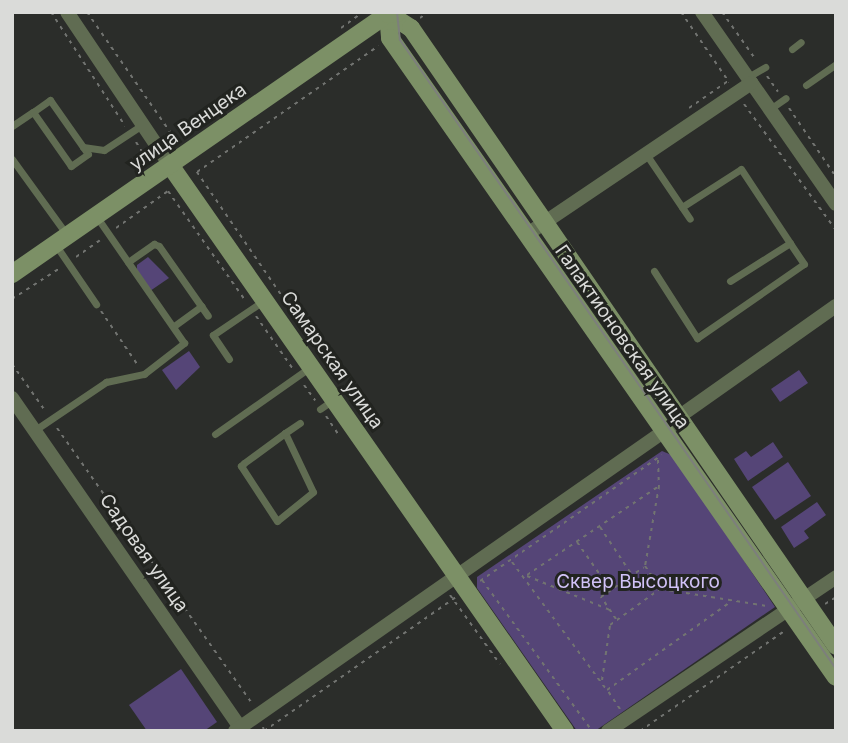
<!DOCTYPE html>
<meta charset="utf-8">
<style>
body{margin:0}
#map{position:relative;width:848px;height:743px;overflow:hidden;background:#2b2d2a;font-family:Inter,sans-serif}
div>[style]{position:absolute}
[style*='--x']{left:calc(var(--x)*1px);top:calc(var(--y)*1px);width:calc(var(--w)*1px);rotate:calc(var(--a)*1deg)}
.green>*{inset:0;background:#554577}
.path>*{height:2px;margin-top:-1px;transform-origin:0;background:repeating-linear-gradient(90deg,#727471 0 3.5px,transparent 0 8.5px)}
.lane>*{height:7px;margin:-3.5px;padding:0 3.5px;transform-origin:3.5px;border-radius:3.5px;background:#606c52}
.street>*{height:14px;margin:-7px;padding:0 7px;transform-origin:7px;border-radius:7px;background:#606c52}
.secondary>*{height:18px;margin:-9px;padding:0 9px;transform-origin:9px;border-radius:9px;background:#7c9066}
.tram>*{height:2px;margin:-1px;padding:0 1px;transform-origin:1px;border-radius:1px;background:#7d7f7c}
span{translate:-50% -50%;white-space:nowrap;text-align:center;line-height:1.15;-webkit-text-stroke:6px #222420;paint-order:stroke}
.street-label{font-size:19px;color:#dadbd9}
.park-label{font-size:19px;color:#d1c2f7}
.frame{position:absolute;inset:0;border:14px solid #dadbd9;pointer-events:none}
</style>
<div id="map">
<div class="green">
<i style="clip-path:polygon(148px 257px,169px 278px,150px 291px,137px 271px,137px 265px)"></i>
<i style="clip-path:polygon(189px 351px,200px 367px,176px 390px,162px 370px)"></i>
<i style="clip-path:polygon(799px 370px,808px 383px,780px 402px,771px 389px)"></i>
<i style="clip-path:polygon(773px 442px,783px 457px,748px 481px,734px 459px,746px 451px,751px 457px)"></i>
<i style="clip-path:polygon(662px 451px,674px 456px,775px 607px,595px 731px,577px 731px,477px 588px,477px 577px)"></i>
<i style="clip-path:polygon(788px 462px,811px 496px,775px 520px,752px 487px)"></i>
<i style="clip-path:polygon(817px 502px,826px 515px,804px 531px,809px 538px,794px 548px,781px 527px)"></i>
<i style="clip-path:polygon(181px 669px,217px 722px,204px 731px,147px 731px,129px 705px)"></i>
</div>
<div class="path">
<i style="--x:51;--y:12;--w:136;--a:57"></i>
<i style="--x:87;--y:12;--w:158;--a:55.3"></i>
<i style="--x:681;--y:12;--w:85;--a:55.6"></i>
<i style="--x:722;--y:12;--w:59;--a:54.7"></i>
<i style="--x:420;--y:18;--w:10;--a:-37"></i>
<i style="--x:341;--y:28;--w:27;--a:-36"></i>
<i style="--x:767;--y:76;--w:19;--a:55"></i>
<i style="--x:744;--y:104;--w:156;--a:53.9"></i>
<i style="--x:689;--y:108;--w:47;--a:-34.7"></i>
<i style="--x:789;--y:108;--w:83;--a:55.7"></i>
<i style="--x:136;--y:142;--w:22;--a:58"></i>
<i style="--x:116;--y:228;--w:64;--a:-35.4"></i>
<i style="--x:168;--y:191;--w:133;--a:54.8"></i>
<i style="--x:76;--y:257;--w:29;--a:-35"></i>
<i style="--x:12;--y:299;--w:57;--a:-32.9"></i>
<i style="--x:101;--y:311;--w:64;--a:55.8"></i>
<i style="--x:256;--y:316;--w:65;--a:55.1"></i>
<i style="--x:12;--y:364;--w:59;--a:54.7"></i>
<i style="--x:338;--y:378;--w:250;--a:-124.4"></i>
<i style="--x:197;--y:172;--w:221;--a:-34.8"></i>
<i style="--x:304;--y:385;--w:19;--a:54"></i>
<i style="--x:326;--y:416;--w:23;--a:56"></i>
<i style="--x:57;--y:428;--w:337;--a:54.7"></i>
<i style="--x:658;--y:460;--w:26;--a:88"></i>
<i style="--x:659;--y:486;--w:81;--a:99.9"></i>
<i style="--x:645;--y:566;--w:28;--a:55"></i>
<i style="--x:661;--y:589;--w:107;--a:9.1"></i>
<i style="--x:600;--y:527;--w:58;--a:56.3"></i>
<i style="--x:577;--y:542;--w:57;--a:54.9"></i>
<i style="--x:512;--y:562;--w:158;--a:53.5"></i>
<i style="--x:527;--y:575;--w:159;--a:-34"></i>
<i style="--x:527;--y:576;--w:90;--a:22.3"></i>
<i style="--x:482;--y:580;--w:187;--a:53.9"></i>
<i style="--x:480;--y:581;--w:221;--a:-34.7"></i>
<i style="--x:450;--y:595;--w:85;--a:54.1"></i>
<i style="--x:825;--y:604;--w:13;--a:-32"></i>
<i style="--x:616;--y:619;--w:27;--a:-124"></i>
<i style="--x:601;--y:597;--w:52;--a:-34.9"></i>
<i style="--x:602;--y:680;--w:56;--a:-81.7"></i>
<i style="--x:610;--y:625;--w:62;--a:-35.8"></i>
<i style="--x:620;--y:709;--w:23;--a:-124"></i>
<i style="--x:607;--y:690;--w:153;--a:-35.5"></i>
<i style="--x:263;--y:727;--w:4;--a:76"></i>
<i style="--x:264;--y:731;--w:233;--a:-34.9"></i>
<i style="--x:640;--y:731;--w:178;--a:-34.7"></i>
</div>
<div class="lane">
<i style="--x:792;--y:49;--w:11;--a:-38"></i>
<i style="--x:748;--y:77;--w:20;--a:-30"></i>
<i style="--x:806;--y:85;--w:37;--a:-35"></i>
<i style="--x:770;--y:109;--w:19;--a:-35"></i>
<i style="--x:12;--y:126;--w:25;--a:-34"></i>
<i style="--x:33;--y:112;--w:21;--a:-35"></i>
<i style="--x:50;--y:100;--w:66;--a:54.9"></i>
<i style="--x:88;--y:154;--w:21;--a:145"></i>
<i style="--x:71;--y:166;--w:66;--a:-125.1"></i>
<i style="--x:83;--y:147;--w:21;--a:8"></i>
<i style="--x:104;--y:150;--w:45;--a:-33.3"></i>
<i style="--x:646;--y:154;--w:78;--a:55.9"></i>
<i style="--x:12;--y:159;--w:94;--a:54.1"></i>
<i style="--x:682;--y:207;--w:70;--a:-32.8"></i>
<i style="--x:741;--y:169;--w:89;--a:56.5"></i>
<i style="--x:790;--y:243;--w:71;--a:147.7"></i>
<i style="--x:55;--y:244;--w:73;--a:55.7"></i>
<i style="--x:128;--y:262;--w:32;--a:-35"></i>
<i style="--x:154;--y:244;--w:5;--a:22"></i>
<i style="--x:159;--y:246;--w:85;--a:55"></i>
<i style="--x:654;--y:271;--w:80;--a:57.3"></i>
<i style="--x:697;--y:338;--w:130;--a:-34.7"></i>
<i style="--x:804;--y:264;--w:25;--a:-124"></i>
<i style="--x:174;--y:326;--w:34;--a:-36"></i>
<i style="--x:229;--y:359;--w:29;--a:-124"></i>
<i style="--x:213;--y:335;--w:60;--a:-34.2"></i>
<i style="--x:320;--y:409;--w:16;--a:-35"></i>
<i style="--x:35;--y:430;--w:86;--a:-34.1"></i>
<i style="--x:106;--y:382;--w:39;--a:-12"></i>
<i style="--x:144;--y:374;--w:51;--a:-37.8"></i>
<i style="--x:184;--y:343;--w:155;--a:-124.7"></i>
<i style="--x:285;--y:433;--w:65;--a:64.6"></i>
<i style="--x:313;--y:492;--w:46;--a:141.1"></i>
<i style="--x:277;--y:521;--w:66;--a:-123.2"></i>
<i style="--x:241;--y:466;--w:4;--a:-45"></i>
<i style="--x:244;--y:463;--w:51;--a:-36.2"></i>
<i style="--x:285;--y:433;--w:18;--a:-34"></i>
<i style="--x:215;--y:434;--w:115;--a:-35.1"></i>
</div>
<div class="street">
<i style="--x:67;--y:12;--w:184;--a:56.1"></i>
<i style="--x:702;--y:12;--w:234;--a:55.1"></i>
<i style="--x:526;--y:235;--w:272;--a:-34"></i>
<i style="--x:12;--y:398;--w:405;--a:55.3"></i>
<i style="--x:687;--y:411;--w:182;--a:-35.2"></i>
<i style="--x:235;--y:731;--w:543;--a:-34.95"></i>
<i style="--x:608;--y:731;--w:275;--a:-34"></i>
</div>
<div class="secondary">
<i style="--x:386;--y:12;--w:30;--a:33"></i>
<i style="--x:411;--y:28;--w:750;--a:55.48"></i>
<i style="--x:388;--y:14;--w:24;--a:85"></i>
<i style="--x:390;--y:38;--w:779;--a:55.09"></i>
<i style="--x:170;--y:165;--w:690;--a:55.09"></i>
<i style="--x:12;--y:274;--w:457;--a:-34.7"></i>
<i style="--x:388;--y:14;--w:9;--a:-6"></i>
</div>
<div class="tram">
<i style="--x:397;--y:12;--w:28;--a:84"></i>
<i style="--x:400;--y:40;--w:765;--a:55.27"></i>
</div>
<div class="street-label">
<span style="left:188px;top:127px;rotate:-35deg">улица Венцека</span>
<span style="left:622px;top:337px;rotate:55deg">Галактионовская улица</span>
<span style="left:332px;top:360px;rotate:55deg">Самарская улица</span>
<span style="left:144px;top:553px;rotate:55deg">Садовая улица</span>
</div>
<div class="park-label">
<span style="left:638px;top:582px">Сквер Высоцкого</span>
</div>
<div class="frame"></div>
</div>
